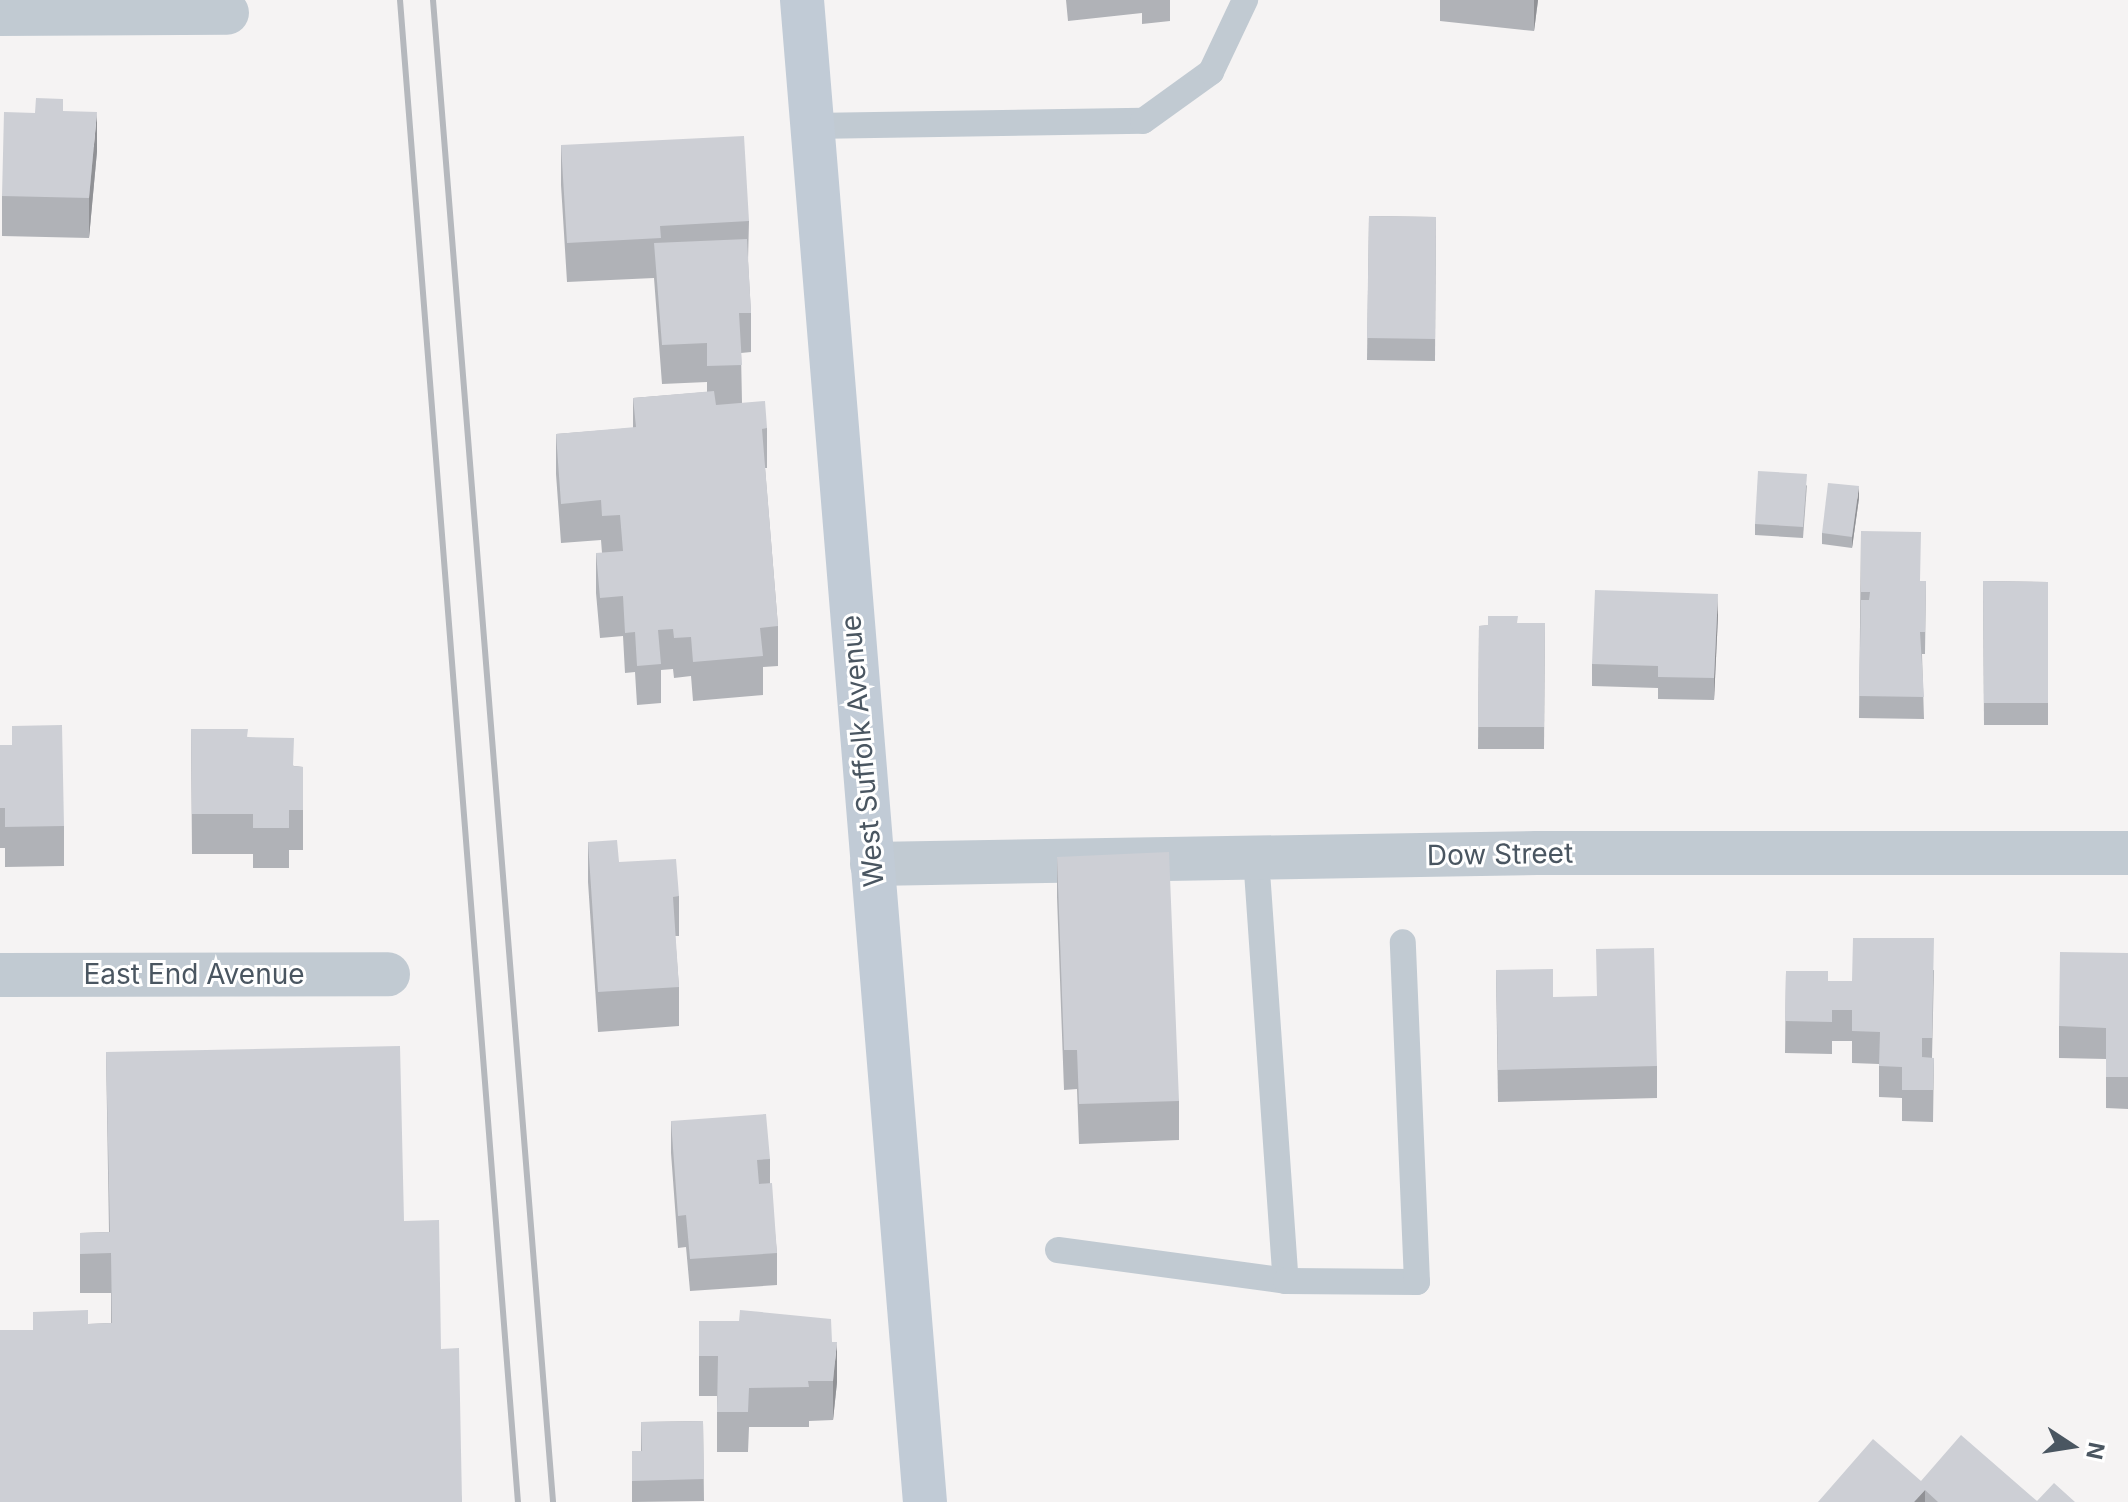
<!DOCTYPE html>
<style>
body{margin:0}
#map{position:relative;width:2128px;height:1502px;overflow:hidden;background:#f5f3f3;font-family:Inter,sans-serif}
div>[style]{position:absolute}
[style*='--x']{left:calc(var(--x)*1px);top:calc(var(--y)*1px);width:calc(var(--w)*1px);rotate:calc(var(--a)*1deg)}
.service>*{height:26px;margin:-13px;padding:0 13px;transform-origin:13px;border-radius:13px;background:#c1cad2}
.minor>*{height:44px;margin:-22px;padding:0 22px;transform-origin:22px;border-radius:22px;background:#c1cad2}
.secondary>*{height:44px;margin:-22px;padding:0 22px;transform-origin:22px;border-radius:22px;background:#c1cbd6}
.rail>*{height:6px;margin:-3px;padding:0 3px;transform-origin:3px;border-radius:3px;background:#b5b8bd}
.wall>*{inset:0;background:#b0b2b7}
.shaded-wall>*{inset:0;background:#909195}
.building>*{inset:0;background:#cdcfd5}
span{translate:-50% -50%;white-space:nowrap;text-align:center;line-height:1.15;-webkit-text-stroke:6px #fff;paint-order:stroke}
.street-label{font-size:28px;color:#4a5661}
.north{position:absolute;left:2032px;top:1406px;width:80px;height:80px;-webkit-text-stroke:6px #fff;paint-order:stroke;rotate:102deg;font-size:22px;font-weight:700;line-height:32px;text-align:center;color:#4a5661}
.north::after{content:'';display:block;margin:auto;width:28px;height:36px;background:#4a5661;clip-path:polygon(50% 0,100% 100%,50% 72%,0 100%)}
</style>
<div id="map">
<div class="service">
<i style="--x:811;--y:126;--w:332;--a:-0.9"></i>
<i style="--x:1143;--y:121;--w:84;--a:-35.8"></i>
<i style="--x:1211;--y:72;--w:80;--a:-64.7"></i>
<i style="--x:1256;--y:857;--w:425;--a:86"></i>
<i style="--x:1058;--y:1250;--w:230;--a:7.7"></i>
<i style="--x:1286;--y:1281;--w:131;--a:0.4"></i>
<i style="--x:1417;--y:1282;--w:340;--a:-92.4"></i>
</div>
<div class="minor">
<i style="--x:0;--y:14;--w:227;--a:-0.3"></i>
<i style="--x:872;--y:864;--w:665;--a:-0.95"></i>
<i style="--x:1537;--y:853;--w:591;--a:0"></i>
<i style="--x:0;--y:975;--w:388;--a:-0.1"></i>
</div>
<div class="secondary">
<i style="--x:802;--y:0;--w:1507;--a:85.32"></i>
</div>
<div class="rail">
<i style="--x:400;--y:0;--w:1507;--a:85.51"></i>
<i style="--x:433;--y:0;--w:1507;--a:85.43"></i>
</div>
<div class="wall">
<i style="clip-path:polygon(1066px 0,1170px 0,1170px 21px,1142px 24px,1142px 13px,1068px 21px)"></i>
<i style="clip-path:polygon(1440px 0,1538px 0,1534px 31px,1440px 21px)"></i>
<i style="clip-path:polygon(63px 111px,97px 151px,89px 238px,2px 236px,2px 196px,35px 113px)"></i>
<i style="clip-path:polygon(561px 145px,749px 221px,748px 261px,751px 313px,751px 352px,741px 353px,742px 403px,767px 428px,767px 468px,765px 468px,778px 626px,778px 666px,763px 667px,763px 695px,693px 701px,691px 676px,674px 678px,673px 669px,661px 670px,661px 703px,637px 705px,635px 672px,625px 673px,623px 636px,600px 638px,596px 593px,596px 553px,602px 553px,601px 540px,561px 543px,556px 474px,556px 434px,633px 428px,633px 398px,707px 392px,707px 382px,662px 384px,654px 278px,567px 282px,561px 185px)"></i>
<i style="clip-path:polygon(1369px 216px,1436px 217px,1435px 361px,1367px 360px)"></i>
<i style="clip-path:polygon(1807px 485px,1803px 538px,1755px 535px,1755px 524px)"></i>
<i style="clip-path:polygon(1859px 498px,1852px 548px,1822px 544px,1822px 533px)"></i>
<i style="clip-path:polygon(1861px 531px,1920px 581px,1926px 581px,1925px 654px,1922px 654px,1924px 719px,1859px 718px)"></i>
<i style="clip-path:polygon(1983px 581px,2048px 582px,2048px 725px,1984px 725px)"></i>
<i style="clip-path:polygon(1718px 616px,1714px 700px,1658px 699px,1658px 688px,1592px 686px,1592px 664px)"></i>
<i style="clip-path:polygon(1518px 623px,1545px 623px,1544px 749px,1478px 749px,1479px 626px)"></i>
<i style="clip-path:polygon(191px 729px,248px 737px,294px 766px,303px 767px,303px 850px,289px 850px,289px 868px,253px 868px,253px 854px,192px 854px)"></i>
<i style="clip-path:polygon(0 745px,64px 826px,64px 866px,5px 867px,5px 848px,0 848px)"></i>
<i style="clip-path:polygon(588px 842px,619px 862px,679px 896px,679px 936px,675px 936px,679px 987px,679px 1026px,598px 1032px,588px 882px)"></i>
<i style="clip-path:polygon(1057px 857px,1179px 1101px,1179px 1140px,1079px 1144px,1077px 1089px,1064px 1090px,1057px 897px)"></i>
<i style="clip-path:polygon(2128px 953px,2128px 1109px,2106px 1108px,2106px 1059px,2059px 1058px,2059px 1026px)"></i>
<i style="clip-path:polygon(1496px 970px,1553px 997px,1657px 1066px,1657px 1098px,1498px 1102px)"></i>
<i style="clip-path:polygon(1934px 970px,1932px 1058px,1934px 1058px,1933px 1122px,1902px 1121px,1902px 1098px,1879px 1097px,1879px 1064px,1852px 1063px,1852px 1041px,1832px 1041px,1832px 1054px,1785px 1053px,1786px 971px,1828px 981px,1852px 981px)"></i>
<i style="clip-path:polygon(106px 1052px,404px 1221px,441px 1349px,462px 1502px,33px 1330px,33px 1312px,88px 1324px,111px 1323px,111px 1293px,80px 1293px,80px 1233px,109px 1232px)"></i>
<i style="clip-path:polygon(671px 1121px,770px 1159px,770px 1183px,777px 1253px,777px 1285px,690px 1291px,686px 1247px,678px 1248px,671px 1153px)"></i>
<i style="clip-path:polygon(699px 1321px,832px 1342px,837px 1382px,833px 1420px,809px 1421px,809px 1427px,749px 1427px,748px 1452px,717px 1452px,717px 1396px,699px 1396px)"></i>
<i style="clip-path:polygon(703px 1421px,704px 1501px,632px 1502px,632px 1451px,641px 1451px,641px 1422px)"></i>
<i style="clip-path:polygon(1921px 1481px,2037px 1501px,2075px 1502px,1818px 1502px)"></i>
</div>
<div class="shaded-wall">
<i style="clip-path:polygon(1534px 0,1538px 0,1534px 31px)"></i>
<i style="clip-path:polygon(97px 112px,97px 151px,89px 238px,89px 198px)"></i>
<i style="clip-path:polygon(1859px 486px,1859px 498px,1852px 548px,1852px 537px)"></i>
<i style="clip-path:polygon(1718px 594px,1718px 616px,1714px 700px,1714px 678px)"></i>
<i style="clip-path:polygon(837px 1342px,837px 1382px,833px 1420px,833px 1381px)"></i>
<i style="clip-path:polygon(1925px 1490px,1925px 1502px,1914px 1502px)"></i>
</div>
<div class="building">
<i style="clip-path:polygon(36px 98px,63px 99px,63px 111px,97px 112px,89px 198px,2px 196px,4px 112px,35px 113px)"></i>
<i style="clip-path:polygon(744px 136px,749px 221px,660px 226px,661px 238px,567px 243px,561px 145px)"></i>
<i style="clip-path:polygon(1369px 216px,1436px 217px,1435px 339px,1367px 338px)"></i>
<i style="clip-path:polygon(747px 239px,751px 313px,739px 313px,742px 365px,707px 366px,707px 343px,662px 345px,654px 243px)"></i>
<i style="clip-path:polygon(714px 391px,716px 405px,765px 401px,767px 428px,762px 429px,778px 626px,760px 628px,763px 656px,693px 662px,691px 637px,674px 638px,673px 629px,658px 630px,661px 664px,637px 666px,635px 632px,625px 633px,623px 596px,600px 598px,596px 553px,623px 551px,620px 515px,602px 516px,601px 500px,561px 504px,556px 434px,636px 427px,633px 398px)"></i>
<i style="clip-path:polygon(1758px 471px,1807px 474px,1803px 527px,1755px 524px)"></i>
<i style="clip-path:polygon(1828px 483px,1859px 486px,1852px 537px,1822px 533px)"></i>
<i style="clip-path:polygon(1861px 531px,1921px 532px,1920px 581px,1926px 581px,1925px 632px,1920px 632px,1924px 697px,1859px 696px,1861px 600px,1869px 600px,1870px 592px,1861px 592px)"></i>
<i style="clip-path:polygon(1983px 581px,2048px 582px,2048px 703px,1984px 703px)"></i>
<i style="clip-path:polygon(1595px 590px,1718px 594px,1714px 678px,1658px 677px,1658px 666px,1592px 664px)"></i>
<i style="clip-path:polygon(1488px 616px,1518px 616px,1517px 623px,1545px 623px,1544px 727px,1478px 727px,1479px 626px,1488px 625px)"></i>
<i style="clip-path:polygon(62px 725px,64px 826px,5px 827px,5px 808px,0 808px,0 745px,12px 745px,12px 726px)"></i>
<i style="clip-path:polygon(191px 729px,248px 729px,247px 737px,294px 738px,293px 766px,303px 767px,303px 810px,289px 810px,289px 828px,253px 828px,253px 814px,192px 814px)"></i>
<i style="clip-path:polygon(617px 840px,619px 862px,676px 859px,679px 896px,673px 897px,679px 987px,598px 992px,588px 842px)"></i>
<i style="clip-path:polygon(1169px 852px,1179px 1101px,1079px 1104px,1077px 1050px,1064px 1050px,1057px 857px)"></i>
<i style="clip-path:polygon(1853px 938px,1934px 938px,1932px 1038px,1922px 1038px,1922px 1057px,1934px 1058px,1933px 1090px,1902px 1090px,1902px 1067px,1879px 1066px,1880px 1032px,1852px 1031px,1852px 1010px,1832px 1010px,1832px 1022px,1785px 1021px,1786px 971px,1828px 971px,1828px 981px,1852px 981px)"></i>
<i style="clip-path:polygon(1654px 948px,1657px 1066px,1498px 1070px,1496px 970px,1553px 969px,1553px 997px,1597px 996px,1596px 949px)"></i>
<i style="clip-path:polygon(2060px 952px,2128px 953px,2128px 1077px,2106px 1077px,2106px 1028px,2059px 1026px)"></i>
<i style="clip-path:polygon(400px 1046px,404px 1221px,439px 1220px,441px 1349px,459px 1348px,462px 1502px,0 1502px,0 1330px,33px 1330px,33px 1312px,88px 1310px,88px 1324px,112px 1323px,111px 1253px,80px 1254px,80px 1233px,110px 1232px,106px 1052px)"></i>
<i style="clip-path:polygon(766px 1114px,770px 1159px,757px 1160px,759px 1184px,772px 1183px,777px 1253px,690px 1259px,686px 1215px,678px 1216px,671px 1121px)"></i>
<i style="clip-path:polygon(740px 1310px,831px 1319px,832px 1342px,837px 1342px,833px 1381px,808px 1381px,809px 1387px,749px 1388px,748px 1412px,717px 1412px,718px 1356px,699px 1356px,699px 1321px,739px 1321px)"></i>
<i style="clip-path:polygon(703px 1421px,704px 1479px,632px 1481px,632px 1451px,642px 1451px,641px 1422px)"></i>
<i style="clip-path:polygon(1961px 1435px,2037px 1501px,2054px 1483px,2075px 1502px,1938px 1502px,1925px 1490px,1914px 1502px,1818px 1502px,1873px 1439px,1921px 1481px)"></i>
</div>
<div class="street-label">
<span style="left:862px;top:751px;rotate:-95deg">West Suffolk Avenue</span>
<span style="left:1500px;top:854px;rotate:-1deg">Dow Street</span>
<span style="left:194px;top:974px">East End Avenue</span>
</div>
<div class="north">N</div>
</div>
